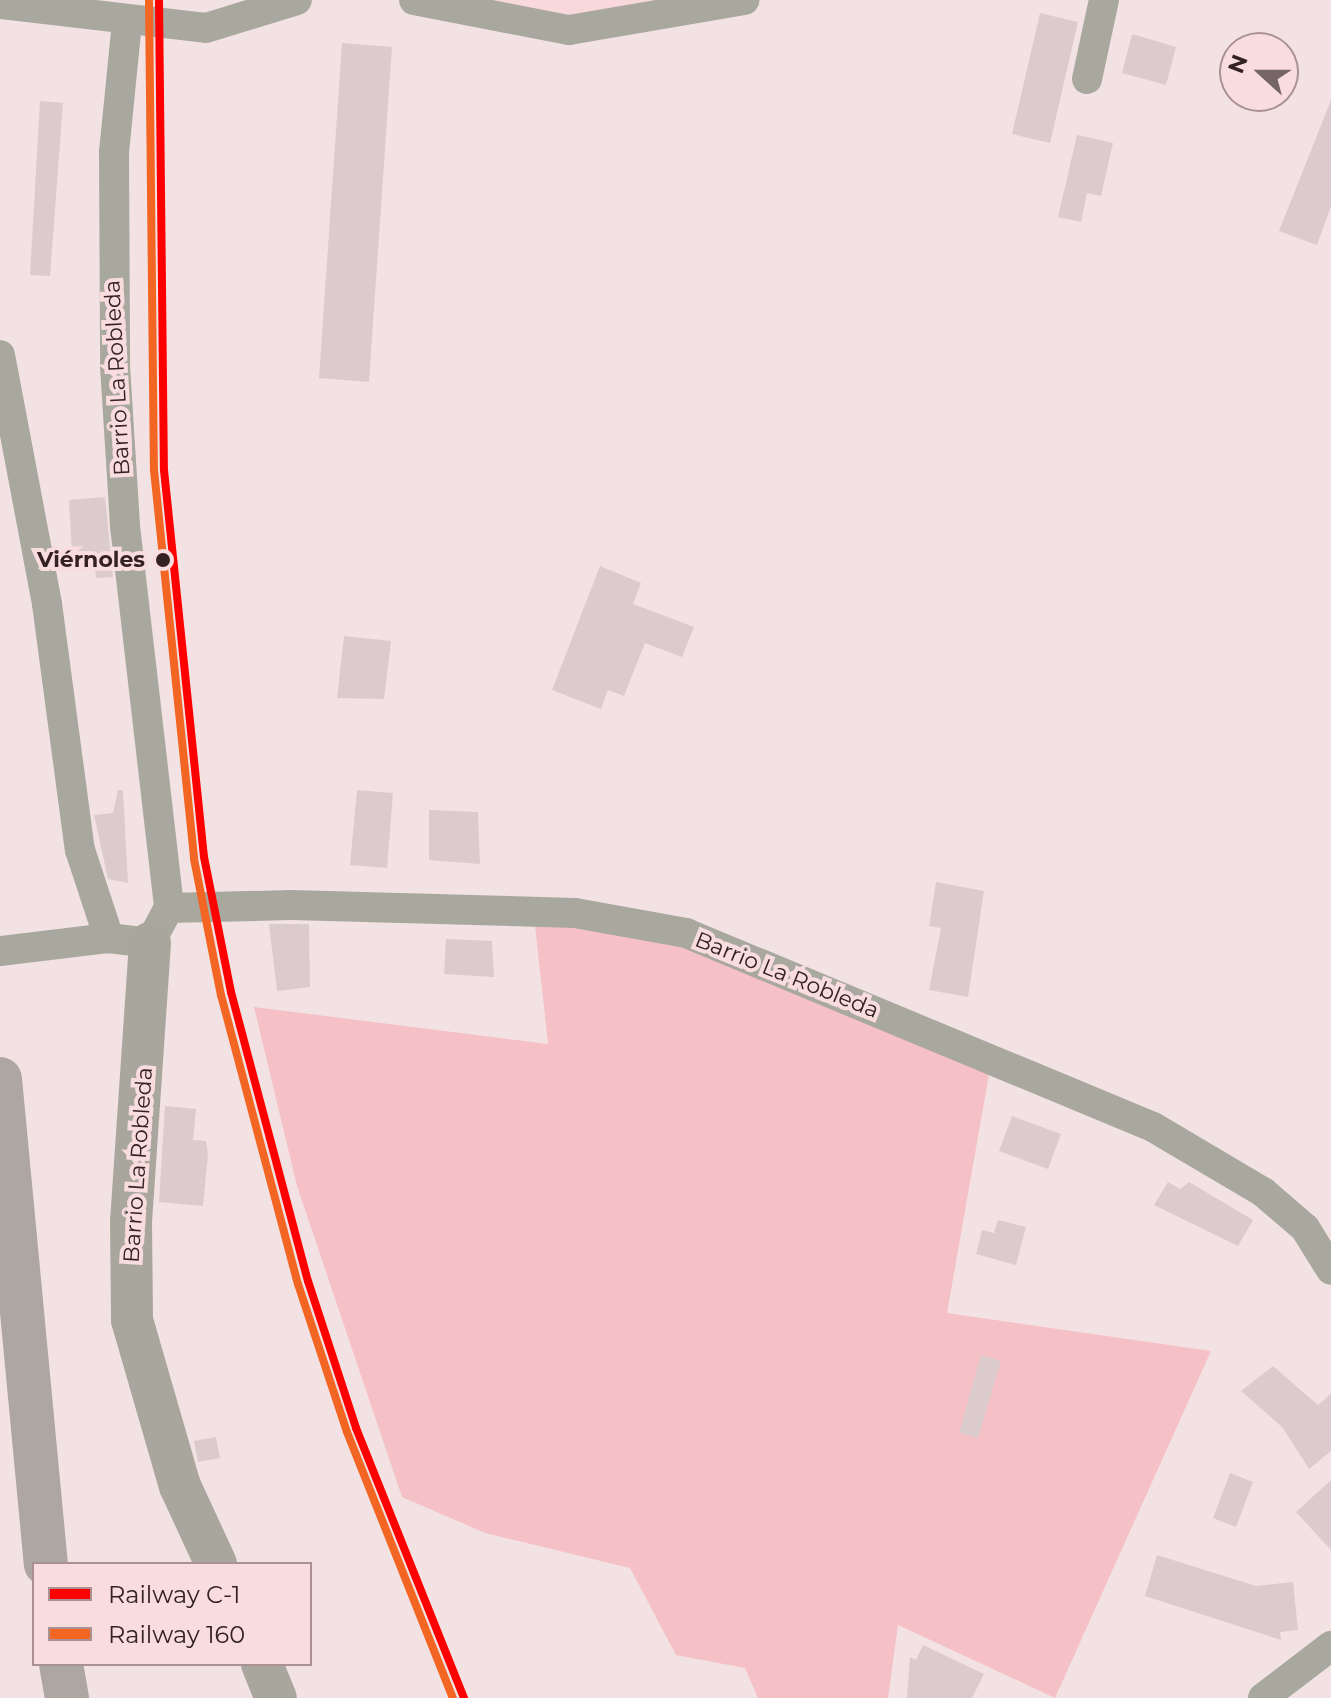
<!DOCTYPE html>
<meta charset="utf-8">
<style>
body{margin:0}
#map{position:relative;width:1331px;height:1698px;overflow:hidden;background:#f3e2e4;font-family:Montserrat,sans-serif}
div>[style]{position:absolute}
[style*='--x']{left:calc(var(--x)*1px);top:calc(var(--y)*1px);width:calc(var(--w)*1px);rotate:calc(var(--a)*1deg)}
.built>*{inset:0;background:#f9d8db}
.green>*{inset:0;background:#f5c0c6}
.building>*{inset:0;background:#dccbcd}
.street>*{height:30px;margin:-15px;padding:0 15px;transform-origin:15px;border-radius:15px;background:#a9a89f}
.secondary>*{height:42px;margin:-21px;padding:0 21px;transform-origin:21px;border-radius:21px;background:#a9a69d}
.highway>*{height:44px;margin:-22px;padding:0 22px;transform-origin:22px;border-radius:22px;background:#ada6a1}
.rail-1>*{height:8px;margin:-4px;padding:0 4px;transform-origin:4px;border-radius:4px;background:#f00}
.rail-2>*{height:8px;margin:-4px;padding:0 4px;transform-origin:4px;border-radius:4px;background:#f26522}
.dots>*{width:22px;height:22px;translate:-50% -50%;box-sizing:border-box;border:4px solid #f9dcde;border-radius:50%}
span{translate:-50% -50%;white-space:nowrap;text-align:center;line-height:1.15;-webkit-text-stroke:8px #f9dcde;paint-order:stroke}
.street-label{font-size:22px;color:#332123}
.stop-label{font-size:22px;color:#332123;font-weight:700}
.right{translate:-100% -50%;text-align:right}
.legend{position:absolute;left:32px;top:1562px;width:280px;height:104px;box-sizing:border-box;background:#f9dcde;border:2px solid #aa9193;margin:0;padding:10px 14px;list-style:none;font-size:24px;color:#332123}
.legend li{display:flex;align-items:center;gap:16px;height:40px}
.legend b{width:40px;border:2px solid #aa9193}
.north{position:absolute;left:1219px;top:32px;width:80px;height:80px;box-sizing:border-box;background:#f9dcde;border:2px solid #aa9193;border-radius:50%;rotate:291deg;font-size:22px;font-weight:700;line-height:32px;text-align:center;color:#332123}
.north::after{content:'';display:block;margin:auto;width:28px;height:36px;background:#766567;clip-path:polygon(50% 0,100% 100%,50% 72%,0 100%)}
</style>
<div id="map">
<div class="built">
<i style="clip-path:polygon(431px 0,678px 0,569px 20px)"></i>
</div>
<div class="green">
<i style="clip-path:polygon(535px 925px,686px 933px,994px 1046px,947px 1313px,1211px 1351px,1055px 1698px,898px 1625px,888px 1698px,758px 1698px,745px 1668px,676px 1655px,630px 1568px,485px 1533px,402px 1497px,297px 1186px,254px 1007px,548px 1044px)"></i>
</div>
<div class="building">
<i style="clip-path:polygon(1040px 13px,1078px 22px,1050px 143px,1012px 134px)"></i>
<i style="clip-path:polygon(1132px 34px,1176px 47px,1166px 85px,1122px 73px)"></i>
<i style="clip-path:polygon(342px 43px,392px 47px,369px 382px,319px 378px)"></i>
<i style="clip-path:polygon(1331px 100px,1331px 206px,1317px 245px,1279px 231px)"></i>
<i style="clip-path:polygon(40px 101px,63px 103px,50px 276px,30px 275px)"></i>
<i style="clip-path:polygon(1077px 135px,1113px 143px,1101px 196px,1087px 193px,1081px 222px,1058px 217px)"></i>
<i style="clip-path:polygon(105px 497px,113px 577px,96px 578px,95px 569px,73px 570px,69px 500px)"></i>
<i style="clip-path:polygon(600px 566px,641px 583px,633px 604px,694px 627px,682px 657px,645px 643px,624px 696px,608px 690px,601px 709px,552px 690px)"></i>
<i style="clip-path:polygon(344px 636px,391px 641px,384px 699px,337px 698px)"></i>
<i style="clip-path:polygon(118px 790px,123px 790px,128px 883px,108px 879px,94px 815px,113px 813px)"></i>
<i style="clip-path:polygon(357px 790px,393px 793px,387px 868px,350px 865px)"></i>
<i style="clip-path:polygon(429px 810px,478px 812px,480px 864px,429px 860px)"></i>
<i style="clip-path:polygon(936px 882px,984px 891px,968px 997px,929px 990px,941px 928px,929px 926px)"></i>
<i style="clip-path:polygon(269px 924px,309px 924px,310px 987px,277px 991px)"></i>
<i style="clip-path:polygon(446px 939px,492px 941px,494px 977px,444px 974px)"></i>
<i style="clip-path:polygon(165px 1106px,196px 1109px,193px 1140px,206px 1141px,208px 1155px,203px 1206px,159px 1202px)"></i>
<i style="clip-path:polygon(1012px 1116px,1061px 1134px,1048px 1169px,999px 1151px)"></i>
<i style="clip-path:polygon(1168px 1182px,1180px 1189px,1189px 1182px,1253px 1220px,1238px 1246px,1154px 1205px)"></i>
<i style="clip-path:polygon(998px 1220px,1026px 1227px,1016px 1265px,976px 1254px,982px 1230px,994px 1233px)"></i>
<i style="clip-path:polygon(981px 1355px,1001px 1361px,978px 1438px,959px 1433px)"></i>
<i style="clip-path:polygon(1273px 1366px,1318px 1405px,1331px 1394px,1331px 1451px,1309px 1469px,1283px 1428px,1241px 1391px)"></i>
<i style="clip-path:polygon(216px 1437px,220px 1458px,198px 1462px,194px 1441px)"></i>
<i style="clip-path:polygon(1230px 1473px,1253px 1482px,1236px 1527px,1213px 1518px)"></i>
<i style="clip-path:polygon(1331px 1480px,1331px 1550px,1296px 1512px)"></i>
<i style="clip-path:polygon(1157px 1555px,1256px 1586px,1293px 1582px,1298px 1630px,1280px 1632px,1281px 1640px,1145px 1596px)"></i>
<i style="clip-path:polygon(923px 1645px,984px 1674px,972px 1698px,907px 1698px,910px 1657px,916px 1660px)"></i>
</div>
<div class="street">
<i style="--x:414;--y:0;--w:158;--a:11"></i>
<i style="--x:569;--y:30;--w:178;--a:-9.7"></i>
<i style="--x:0;--y:4;--w:207;--a:6.6"></i>
<i style="--x:206;--y:28;--w:95;--a:-17.1"></i>
<i style="--x:127;--y:22;--w:131;--a:95.7"></i>
<i style="--x:114;--y:152;--w:214;--a:89.7"></i>
<i style="--x:115;--y:366;--w:160;--a:86.4"></i>
<i style="--x:125;--y:526;--w:385;--a:83.4"></i>
<i style="--x:1087;--y:79;--w:81;--a:-77.9"></i>
<i style="--x:0;--y:355;--w:253;--a:79.3"></i>
<i style="--x:47;--y:604;--w:248;--a:82.4"></i>
<i style="--x:80;--y:850;--w:93;--a:71.8"></i>
<i style="--x:0;--y:951;--w:110;--a:-6.8"></i>
<i style="--x:109;--y:938;--w:41;--a:7"></i>
<i style="--x:150;--y:943;--w:40;--a:-62"></i>
<i style="--x:169;--y:908;--w:122;--a:-1.4"></i>
<i style="--x:291;--y:905;--w:284;--a:1.6"></i>
<i style="--x:575;--y:913;--w:113;--a:10.2"></i>
<i style="--x:686;--y:933;--w:506;--a:22.56"></i>
<i style="--x:1153;--y:1127;--w:128;--a:30.6"></i>
<i style="--x:1263;--y:1192;--w:55;--a:40.6"></i>
<i style="--x:1305;--y:1228;--w:49;--a:58.2"></i>
<i style="--x:1263;--y:1698;--w:86;--a:-37.4"></i>
</div>
<div class="secondary">
<i style="--x:150;--y:943;--w:279;--a:93.9"></i>
<i style="--x:131;--y:1221;--w:99;--a:89.4"></i>
<i style="--x:132;--y:1320;--w:173;--a:73.9"></i>
<i style="--x:180;--y:1486;--w:86;--a:65.2"></i>
<i style="--x:262;--y:1664;--w:37;--a:68"></i>
</div>
<div class="highway">
<i style="--x:0;--y:1079;--w:487;--a:84.6"></i>
<i style="--x:61;--y:1664;--w:35;--a:80"></i>
</div>
<div class="rail-1">
<i style="--x:159;--y:0;--w:470;--a:89.4"></i>
<i style="--x:164;--y:470;--w:389;--a:84.1"></i>
<i style="--x:204;--y:857;--w:138;--a:78.7"></i>
<i style="--x:231;--y:992;--w:299;--a:75.1"></i>
<i style="--x:308;--y:1281;--w:155;--a:71.9"></i>
<i style="--x:356;--y:1428;--w:291;--a:68.2"></i>
</div>
<div class="rail-2">
<i style="--x:149;--y:0;--w:470;--a:89.4"></i>
<i style="--x:154;--y:470;--w:391;--a:84.1"></i>
<i style="--x:194;--y:859;--w:139;--a:78.8"></i>
<i style="--x:221;--y:995;--w:299;--a:75.1"></i>
<i style="--x:298;--y:1284;--w:156;--a:71.7"></i>
<i style="--x:347;--y:1432;--w:286;--a:68.3"></i>
</div>
<div class="dots">
<i style="left:163px;top:560px;background:#332123"></i>
</div>
<div class="street-label">
<span style="left:117px;top:378px;rotate:-93deg">Barrio La Robleda</span>
<span style="left:787px;top:975px;rotate:22deg">Barrio La Robleda</span>
<span style="left:138px;top:1165px;rotate:-86deg">Barrio La Robleda</span>
</div>
<div class="stop-label">
<span class="right" style="left:145px;top:560px">Viérnoles</span>
</div>
<ul class="legend">
<li><b style="height:10px;background:#f00"></b>Railway C-1</li>
<li><b style="height:10px;background:#f26522"></b>Railway 160</li>
</ul>
<div class="north">N</div>
</div>
